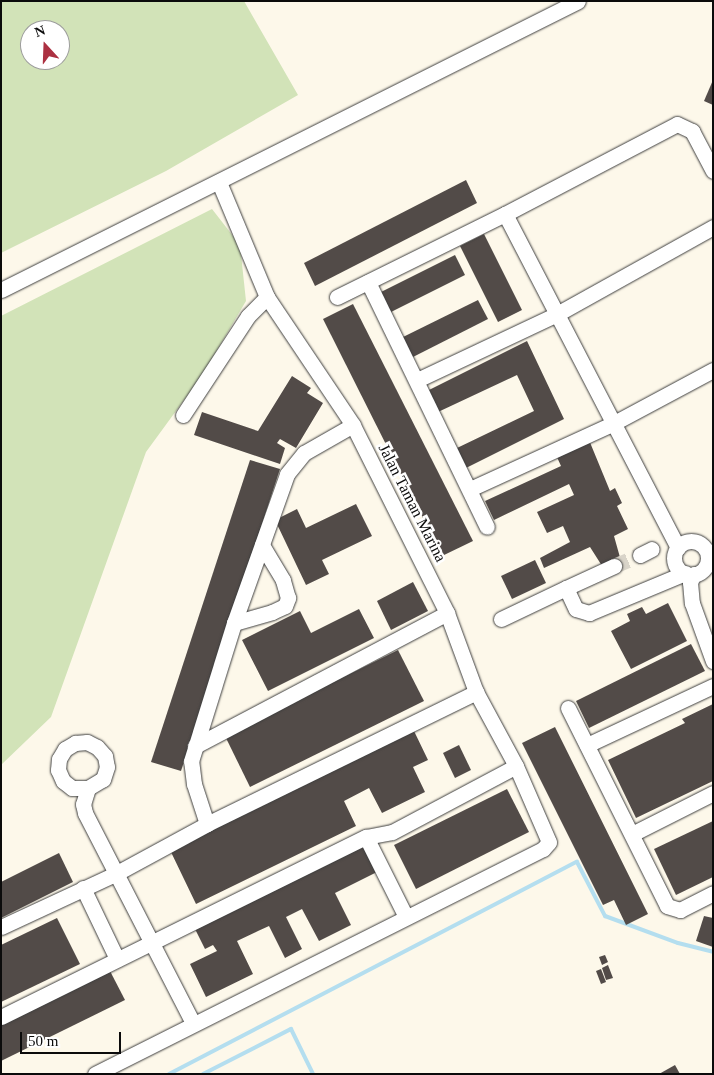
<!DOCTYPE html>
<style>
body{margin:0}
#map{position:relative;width:714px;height:1075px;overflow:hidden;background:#fdf8ea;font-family:"Times New Roman",serif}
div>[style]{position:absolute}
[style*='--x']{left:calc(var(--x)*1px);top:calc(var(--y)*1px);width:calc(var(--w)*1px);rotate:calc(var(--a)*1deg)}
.green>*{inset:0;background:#d2e3b8}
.stream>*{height:4px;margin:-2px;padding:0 2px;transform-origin:2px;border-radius:2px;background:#b4deef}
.building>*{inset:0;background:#524b48}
.minor-tunnel>*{height:15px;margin-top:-7.5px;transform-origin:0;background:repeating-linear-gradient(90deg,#d9d4c9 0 15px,transparent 0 23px)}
.roads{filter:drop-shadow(0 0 1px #3e3e3e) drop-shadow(0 0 1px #3e3e3e)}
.minor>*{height:15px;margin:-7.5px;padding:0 7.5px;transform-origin:7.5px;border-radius:7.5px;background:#fff}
.minor>.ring{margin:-7.5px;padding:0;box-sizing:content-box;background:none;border:15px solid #fff;border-radius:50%}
span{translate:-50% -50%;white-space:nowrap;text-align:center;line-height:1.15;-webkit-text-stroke:5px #fff;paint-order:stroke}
.street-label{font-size:16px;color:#0b0b0b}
.frame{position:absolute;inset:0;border:2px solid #0b0b0b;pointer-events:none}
.north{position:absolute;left:20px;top:20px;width:50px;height:50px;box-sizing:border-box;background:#fff;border:1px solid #9d9d9d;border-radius:50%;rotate:340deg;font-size:14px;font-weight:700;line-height:20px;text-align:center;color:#0b0b0b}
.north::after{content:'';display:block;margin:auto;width:18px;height:22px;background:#ac3142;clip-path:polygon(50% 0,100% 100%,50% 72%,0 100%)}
.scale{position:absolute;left:20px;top:1032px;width:101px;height:22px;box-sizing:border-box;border:2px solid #0b0b0b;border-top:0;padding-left:6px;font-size:15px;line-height:18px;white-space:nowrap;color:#0b0b0b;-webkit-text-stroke:4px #fff;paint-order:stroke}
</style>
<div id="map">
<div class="green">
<i style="clip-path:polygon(evenodd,1px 1px,244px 1px,298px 95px,166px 171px,1px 253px,1px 1px,30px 30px,60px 30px,60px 60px,30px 60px,30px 30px)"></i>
<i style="clip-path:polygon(212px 209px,240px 245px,246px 301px,203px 374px,146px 452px,51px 717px,1px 765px,1px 316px)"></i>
</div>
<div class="stream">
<i style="--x:169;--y:1074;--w:460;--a:-27.5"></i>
<i style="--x:577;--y:862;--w:61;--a:62.6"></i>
<i style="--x:605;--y:916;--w:78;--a:20.3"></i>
<i style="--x:678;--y:943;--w:36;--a:14"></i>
<i style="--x:203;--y:1074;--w:99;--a:-27.1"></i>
<i style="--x:291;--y:1029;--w:50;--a:63.9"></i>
</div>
<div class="building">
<i style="clip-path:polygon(713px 80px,713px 105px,704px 101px)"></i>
<i style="clip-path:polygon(466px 180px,477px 203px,315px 286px,304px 263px)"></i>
<i style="clip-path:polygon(484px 234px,522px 310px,498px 322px,460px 246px)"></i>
<i style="clip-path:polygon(455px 255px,465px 275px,389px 313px,379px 293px)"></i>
<i style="clip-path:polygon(478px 300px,488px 319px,411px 358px,401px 338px)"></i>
<i style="clip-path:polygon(353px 304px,473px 541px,442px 556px,323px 319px)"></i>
<i style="clip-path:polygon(527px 341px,564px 419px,466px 468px,457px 448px,534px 411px,517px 375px,438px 412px,427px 391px)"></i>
<i style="clip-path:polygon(292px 376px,311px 388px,307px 393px,323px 403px,296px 448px,280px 439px,277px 443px,285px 448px,280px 464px,194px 435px,202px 412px,258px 431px)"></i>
<i style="clip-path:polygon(589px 440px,610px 491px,615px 488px,622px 503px,617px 506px,628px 529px,614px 536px,621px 561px,604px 569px,590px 547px,544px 568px,540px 558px,570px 542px,563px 526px,547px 533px,537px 512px,574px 495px,569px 484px,494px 520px,485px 501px,561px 466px,556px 455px)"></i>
<i style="clip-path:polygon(250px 460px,280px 469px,181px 771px,151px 762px)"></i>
<i style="clip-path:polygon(356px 504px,372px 536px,322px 560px,329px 574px,306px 585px,275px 520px,297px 509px,306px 528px)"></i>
<i style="clip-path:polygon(535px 560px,546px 583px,512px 599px,501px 576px)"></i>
<i style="clip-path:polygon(413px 582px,428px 611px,391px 630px,377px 601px)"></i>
<i style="clip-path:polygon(668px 603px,687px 641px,631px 669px,611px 631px,630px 621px,627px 614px,642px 607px,646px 614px)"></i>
<i style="clip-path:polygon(359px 609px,374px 638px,268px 691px,242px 640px,300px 611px,311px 633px)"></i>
<i style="clip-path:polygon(691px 644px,705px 671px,589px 728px,576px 701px)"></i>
<i style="clip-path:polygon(398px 650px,424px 701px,250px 787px,225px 736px)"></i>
<i style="clip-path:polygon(713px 704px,713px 781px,636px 818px,608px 760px,685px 723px,682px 719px)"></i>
<i style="clip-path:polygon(555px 727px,648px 914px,626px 925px,614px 900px,603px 905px,522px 743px)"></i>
<i style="clip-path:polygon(414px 731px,428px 760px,413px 767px,425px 792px,382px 813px,369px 788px,344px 801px,356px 826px,196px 904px,170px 850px)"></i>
<i style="clip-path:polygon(459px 745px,471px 770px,455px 778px,443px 753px)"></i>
<i style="clip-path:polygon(507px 789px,529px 832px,416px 889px,394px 845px)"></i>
<i style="clip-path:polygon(713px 821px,713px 877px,676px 895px,654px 849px)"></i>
<i style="clip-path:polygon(363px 844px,377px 872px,335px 893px,351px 925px,319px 941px,302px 909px,286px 917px,302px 949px,285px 958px,269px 926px,258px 931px,237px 941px,253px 974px,206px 997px,190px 964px,217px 951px,213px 945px,205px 949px,194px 927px)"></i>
<i style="clip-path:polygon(59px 853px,73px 882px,1px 918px,1px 882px)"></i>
<i style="clip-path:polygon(704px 916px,713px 918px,713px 947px,696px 941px)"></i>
<i style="clip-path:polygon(57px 918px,80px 964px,1px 1002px,1px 945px)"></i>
<i style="clip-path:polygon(605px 955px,608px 962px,602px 965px,599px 957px)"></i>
<i style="clip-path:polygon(608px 965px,613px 978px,606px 980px,602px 968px)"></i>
<i style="clip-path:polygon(601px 969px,606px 982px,601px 984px,596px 971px)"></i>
<i style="clip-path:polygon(110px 971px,125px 1000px,1px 1061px,1px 1025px)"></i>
<i style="clip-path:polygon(675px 1065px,680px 1074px,659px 1074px)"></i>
</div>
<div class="minor-tunnel">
<i style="--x:614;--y:566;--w:28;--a:-23"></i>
</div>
<div class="roads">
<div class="minor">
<i style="--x:505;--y:214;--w:194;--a:-27.6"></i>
<i style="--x:677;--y:124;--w:17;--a:25"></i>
<i style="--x:692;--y:131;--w:45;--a:62.3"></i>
<i style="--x:368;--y:282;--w:272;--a:64.1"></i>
<i style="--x:1;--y:290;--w:645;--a:-26.6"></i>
<i style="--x:337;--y:297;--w:187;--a:-26.3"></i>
<i style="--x:505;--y:214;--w:376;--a:62.6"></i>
<i style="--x:417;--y:380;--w:155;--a:-25.2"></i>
<i style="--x:557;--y:314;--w:179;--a:-29.1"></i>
<i style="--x:183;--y:415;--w:118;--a:-56.7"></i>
<i style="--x:248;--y:316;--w:27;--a:-45"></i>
<i style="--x:470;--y:489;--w:158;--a:-24.6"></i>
<i style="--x:614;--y:423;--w:112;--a:-28.2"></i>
<i class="ring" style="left:674px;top:541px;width:19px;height:19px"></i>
<i style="--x:640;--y:555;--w:13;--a:-27"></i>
<i style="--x:694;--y:574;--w:9;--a:117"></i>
<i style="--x:690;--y:582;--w:21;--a:85"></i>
<i style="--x:692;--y:603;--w:62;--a:70.1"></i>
<i style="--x:566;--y:588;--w:53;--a:-24.6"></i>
<i style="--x:501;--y:619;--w:72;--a:-25.5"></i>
<i style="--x:566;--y:588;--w:23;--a:65"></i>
<i style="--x:576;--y:609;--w:14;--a:17"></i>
<i style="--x:589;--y:613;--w:104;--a:-22.6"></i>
<i style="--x:234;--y:623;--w:40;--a:-16"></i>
<i style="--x:272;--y:612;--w:14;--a:-25"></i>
<i style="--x:285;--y:606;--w:9;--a:-69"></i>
<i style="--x:288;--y:598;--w:19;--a:-106"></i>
<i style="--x:283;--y:580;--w:41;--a:-121"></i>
<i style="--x:568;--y:708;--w:221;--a:63.4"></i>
<i style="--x:667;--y:906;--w:14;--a:17"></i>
<i style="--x:680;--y:910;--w:37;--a:-27"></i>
<i style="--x:587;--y:745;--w:139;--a:-25.1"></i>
<i style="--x:195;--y:746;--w:285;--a:-27.8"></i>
<i style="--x:88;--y:788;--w:16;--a:180"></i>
<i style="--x:72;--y:788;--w:11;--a:-142"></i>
<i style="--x:63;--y:781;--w:12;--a:-114"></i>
<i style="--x:58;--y:770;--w:11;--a:-85"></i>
<i style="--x:59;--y:759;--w:12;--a:-59"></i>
<i style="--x:65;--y:749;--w:12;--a:-31"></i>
<i style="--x:75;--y:743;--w:12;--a:-5"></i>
<i style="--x:87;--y:742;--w:11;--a:27"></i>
<i style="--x:97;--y:747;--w:12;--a:48"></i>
<i style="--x:105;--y:756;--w:11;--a:80"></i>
<i style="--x:107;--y:767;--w:13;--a:108"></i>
<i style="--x:103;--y:779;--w:17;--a:149"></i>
<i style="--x:88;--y:788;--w:17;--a:107"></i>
<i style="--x:83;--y:804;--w:9;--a:77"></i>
<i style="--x:85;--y:813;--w:236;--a:62.8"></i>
<i style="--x:207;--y:824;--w:42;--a:-108"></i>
<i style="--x:194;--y:784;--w:23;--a:-97"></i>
<i style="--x:191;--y:761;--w:145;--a:-72.7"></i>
<i style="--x:234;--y:623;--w:158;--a:-70.4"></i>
<i style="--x:287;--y:474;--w:27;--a:-51"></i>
<i style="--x:304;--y:453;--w:56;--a:-29.7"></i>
<i style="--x:632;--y:834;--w:91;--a:-26.8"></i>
<i style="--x:366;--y:837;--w:89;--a:63.4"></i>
<i style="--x:83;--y:888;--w:79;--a:64.4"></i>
<i style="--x:1;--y:927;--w:126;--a:-24.9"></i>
<i style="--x:115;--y:874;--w:105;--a:-28.5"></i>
<i style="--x:207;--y:824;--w:300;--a:-26.1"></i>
<i style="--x:1;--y:1017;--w:407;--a:-26.3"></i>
<i style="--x:366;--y:837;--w:26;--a:-11"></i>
<i style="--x:392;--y:832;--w:140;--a:-28"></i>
<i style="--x:95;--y:1074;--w:501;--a:-26.67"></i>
<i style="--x:543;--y:849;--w:9;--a:-49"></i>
<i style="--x:549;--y:842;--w:83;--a:-113.5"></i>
<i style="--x:516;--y:766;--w:84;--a:-118.4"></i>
<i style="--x:476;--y:692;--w:84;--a:-110.2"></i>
<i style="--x:447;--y:613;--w:210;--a:-116.6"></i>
<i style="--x:353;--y:425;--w:154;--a:-123.9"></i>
<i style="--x:267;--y:297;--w:125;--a:-112.7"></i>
</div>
</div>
<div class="street-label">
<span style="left:412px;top:503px;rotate:63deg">Jalan Taman Marina</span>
</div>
<div class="frame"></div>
<div class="north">N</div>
<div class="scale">50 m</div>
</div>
